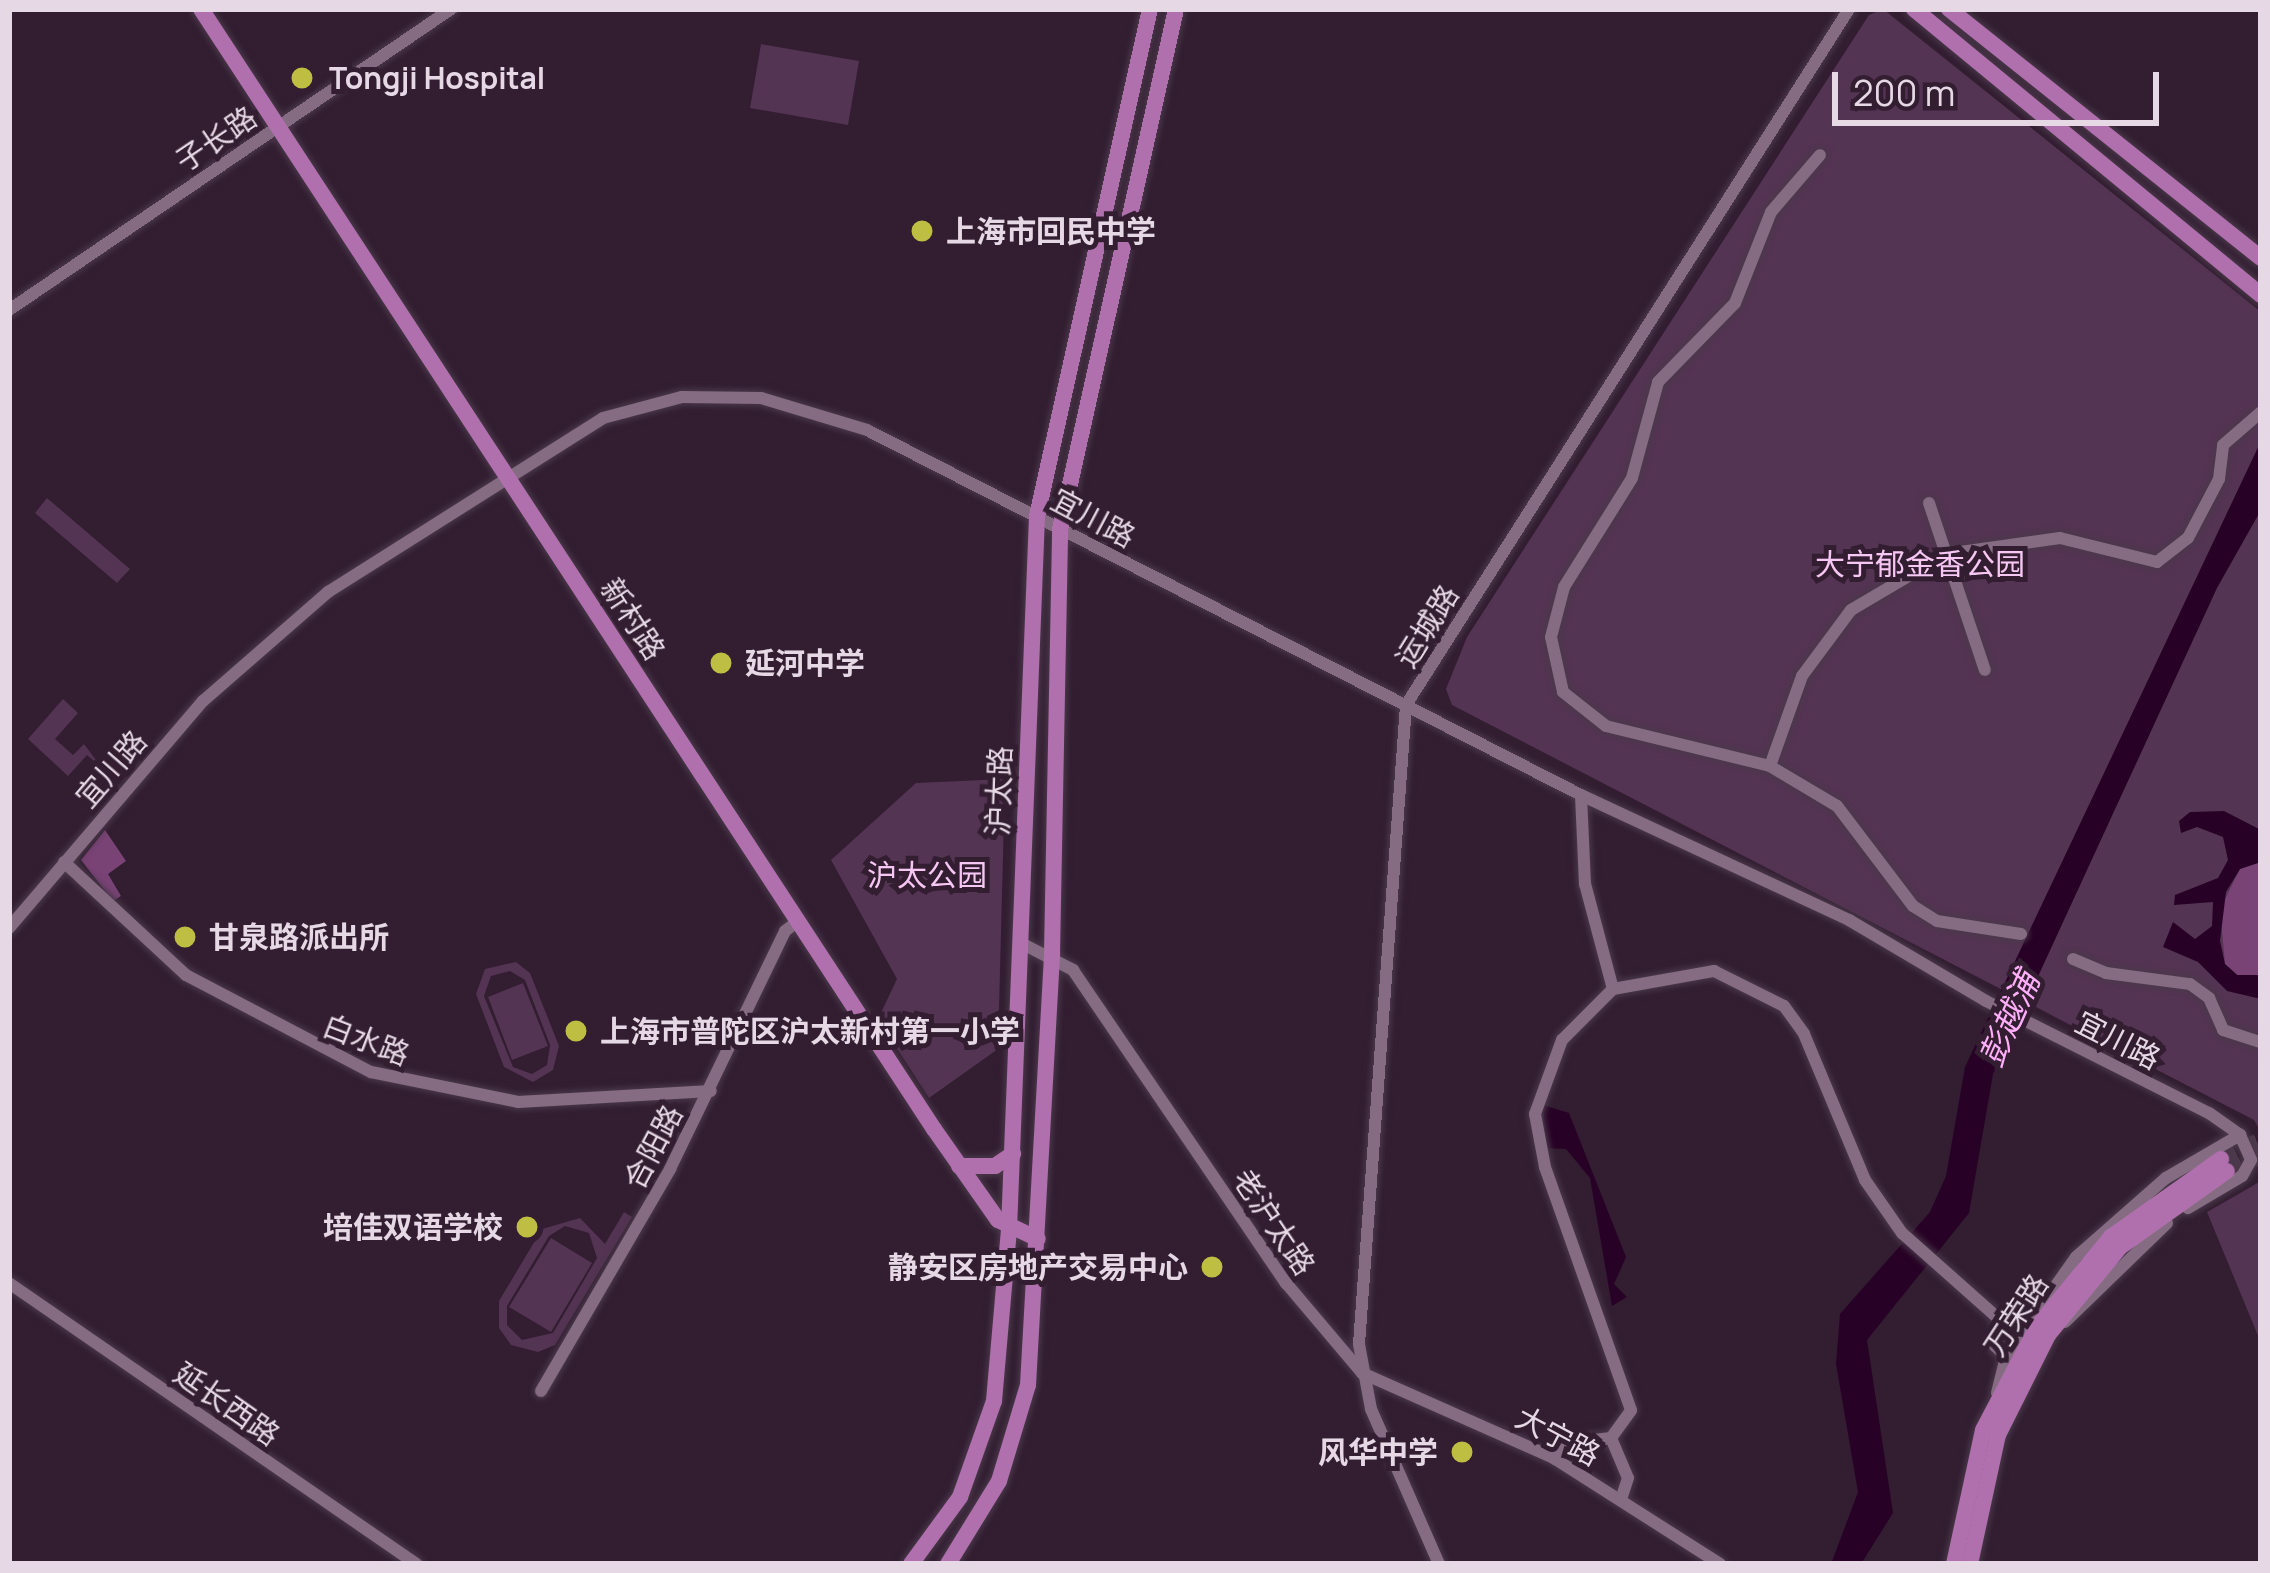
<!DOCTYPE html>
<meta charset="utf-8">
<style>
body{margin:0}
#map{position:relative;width:2270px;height:1573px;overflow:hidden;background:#321d31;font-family:Manrope,"Noto Sans SC",sans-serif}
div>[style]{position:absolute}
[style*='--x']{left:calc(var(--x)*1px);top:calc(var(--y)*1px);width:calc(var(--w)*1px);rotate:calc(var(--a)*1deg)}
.green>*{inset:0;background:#543453}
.forest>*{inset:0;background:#794376}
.water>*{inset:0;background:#270226}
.major-tunnel>*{height:16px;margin-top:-8px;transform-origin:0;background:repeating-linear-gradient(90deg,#4d394c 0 16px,transparent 0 24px)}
.roads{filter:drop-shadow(0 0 3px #4a394a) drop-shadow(0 0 3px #4a394a)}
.minor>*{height:12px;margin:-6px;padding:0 6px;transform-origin:6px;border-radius:6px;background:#856c83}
.major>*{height:16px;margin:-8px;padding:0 8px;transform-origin:8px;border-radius:8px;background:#b070ad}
.dots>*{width:33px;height:33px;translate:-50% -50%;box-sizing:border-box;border:6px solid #321d31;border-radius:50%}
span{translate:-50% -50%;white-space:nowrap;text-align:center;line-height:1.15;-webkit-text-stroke:10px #321d31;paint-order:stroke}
.poi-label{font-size:30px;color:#e6d8e5;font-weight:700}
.left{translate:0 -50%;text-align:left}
.right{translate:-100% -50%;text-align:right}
.street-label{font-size:30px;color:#e6d8e5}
.park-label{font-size:30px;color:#f7c7f4}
.water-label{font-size:33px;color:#feaef9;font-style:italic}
.frame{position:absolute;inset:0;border:12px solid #e6d8e5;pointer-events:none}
.scale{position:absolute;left:1832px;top:72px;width:327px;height:54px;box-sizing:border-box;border:6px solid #e6d8e5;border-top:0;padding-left:15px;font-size:36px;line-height:42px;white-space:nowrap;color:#e6d8e5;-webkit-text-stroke:9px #321d31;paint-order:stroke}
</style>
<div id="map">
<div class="green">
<i style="clip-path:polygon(1883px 9px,2261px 312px,2261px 1132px,2254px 1120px,1452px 705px,1446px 689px,1467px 637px,1869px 15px)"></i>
<i style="clip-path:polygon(761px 44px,859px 61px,848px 125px,750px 108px)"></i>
<i style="clip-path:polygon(47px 498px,130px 569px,117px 583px,35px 513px)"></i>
<i style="clip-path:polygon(63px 699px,78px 713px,55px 739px,73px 755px,84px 744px,102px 768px,87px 755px,68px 776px,28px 739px)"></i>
<i style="clip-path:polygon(1005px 779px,998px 1049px,929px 1098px,878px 1019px,897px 979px,831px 860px,916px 783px)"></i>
<i style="clip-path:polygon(evenodd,516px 962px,530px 973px,559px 1046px,553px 1070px,533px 1082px,504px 1067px,476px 994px,485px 969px,516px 962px,510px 971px,525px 980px,550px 1045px,547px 1065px,532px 1074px,513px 1067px,484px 996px,491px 976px,510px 971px)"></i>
<i style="clip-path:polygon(523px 983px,548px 1046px,512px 1060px,488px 997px)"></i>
<i style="clip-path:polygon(2261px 1181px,2261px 1343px,2207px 1212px)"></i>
<i style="clip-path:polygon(evenodd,624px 1212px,632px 1217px,555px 1345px,538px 1352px,511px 1345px,499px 1328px,499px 1301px,542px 1229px,580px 1218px,605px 1244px,624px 1212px,565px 1226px,589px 1233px,597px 1258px,553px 1333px,522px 1340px,507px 1325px,507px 1306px,549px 1236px,565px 1226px)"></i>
<i style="clip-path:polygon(551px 1238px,592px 1263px,551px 1332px,509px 1307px)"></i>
</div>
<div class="forest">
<i style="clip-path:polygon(105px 830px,126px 861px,108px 874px,121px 896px,113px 901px,81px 860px)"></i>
<i style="clip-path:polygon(2261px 862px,2261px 975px,2238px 975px,2225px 964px,2220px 909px,2240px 869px)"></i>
</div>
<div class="water">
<i style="clip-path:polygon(2261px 441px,2261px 510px,2217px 588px,1993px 1074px,1969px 1213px,1867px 1340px,1893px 1513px,1861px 1564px,1831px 1564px,1858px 1492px,1836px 1364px,1840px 1314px,1930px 1212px,1946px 1176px,1965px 1067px)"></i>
<i style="clip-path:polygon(2224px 811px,2261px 830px,2261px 862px,2240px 869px,2226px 892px,2220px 941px,2225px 964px,2237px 975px,2261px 975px,2261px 999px,2227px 991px,2198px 962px,2163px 947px,2173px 922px,2195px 939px,2212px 926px,2213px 902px,2174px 905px,2175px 895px,2218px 878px,2228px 860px,2223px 837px,2197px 827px,2181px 833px,2179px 821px,2190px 812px)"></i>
<i style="clip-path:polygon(1543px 1105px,1569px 1113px,1626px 1257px,1614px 1284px,1627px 1297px,1612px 1306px,1590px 1178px,1566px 1149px,1546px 1148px)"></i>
</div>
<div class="major-tunnel">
<i style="--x:2221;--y:1159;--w:44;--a:-25.4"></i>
<i style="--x:2227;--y:1171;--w:38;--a:-25"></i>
</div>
<div class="roads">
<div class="minor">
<i style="--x:9;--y:310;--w:535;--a:-34.25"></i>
<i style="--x:1929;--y:503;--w:176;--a:71.5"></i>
<i style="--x:1770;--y:766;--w:169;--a:-166.3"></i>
<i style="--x:1606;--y:726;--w:55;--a:-141.7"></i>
<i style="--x:1563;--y:692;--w:56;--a:-102.3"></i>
<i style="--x:1551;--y:637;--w:52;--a:-75.4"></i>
<i style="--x:1564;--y:587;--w:128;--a:-58"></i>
<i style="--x:1632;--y:478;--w:99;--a:-74.8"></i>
<i style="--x:1658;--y:382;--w:110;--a:-45.7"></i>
<i style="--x:1735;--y:303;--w:98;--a:-68.4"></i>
<i style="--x:1771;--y:212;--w:75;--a:-49.3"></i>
<i style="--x:64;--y:862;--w:166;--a:42.8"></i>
<i style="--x:186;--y:975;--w:209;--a:27.7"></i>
<i style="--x:371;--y:1072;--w:150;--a:11.5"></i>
<i style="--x:518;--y:1102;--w:193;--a:-3.3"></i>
<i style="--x:9;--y:928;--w:299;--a:-49.5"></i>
<i style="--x:203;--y:701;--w:166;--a:-41.1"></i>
<i style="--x:328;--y:592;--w:325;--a:-32.3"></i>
<i style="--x:603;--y:418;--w:82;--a:-14.9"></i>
<i style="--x:682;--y:397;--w:79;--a:0.7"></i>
<i style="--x:761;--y:398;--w:111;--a:16.8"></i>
<i style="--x:867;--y:430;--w:802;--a:27.08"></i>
<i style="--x:1581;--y:795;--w:296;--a:25"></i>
<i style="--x:1849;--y:920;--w:159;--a:30.6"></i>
<i style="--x:1986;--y:1001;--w:250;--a:26.7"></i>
<i style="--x:2209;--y:1113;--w:38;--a:35"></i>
<i style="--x:2240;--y:1135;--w:27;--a:66"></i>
<i style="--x:2251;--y:1160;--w:18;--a:119"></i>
<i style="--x:2242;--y:1176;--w:63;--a:149.3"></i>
<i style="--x:2021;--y:934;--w:85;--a:-171.2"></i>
<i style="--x:1937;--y:921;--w:28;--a:-148"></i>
<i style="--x:1913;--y:906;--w:126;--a:-127.2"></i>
<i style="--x:1837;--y:806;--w:78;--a:-149.2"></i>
<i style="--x:1770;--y:766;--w:96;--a:-70.4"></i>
<i style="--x:1802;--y:676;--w:82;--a:-53.4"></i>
<i style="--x:1851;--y:610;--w:110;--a:-30.5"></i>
<i style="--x:1946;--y:554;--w:115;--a:-8"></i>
<i style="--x:2060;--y:538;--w:100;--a:13.9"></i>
<i style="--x:2157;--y:562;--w:39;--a:-38"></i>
<i style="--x:2188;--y:538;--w:67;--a:-62.3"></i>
<i style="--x:2219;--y:479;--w:34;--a:-83"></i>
<i style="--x:2223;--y:445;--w:50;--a:-41"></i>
<i style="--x:1021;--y:943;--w:59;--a:27.4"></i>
<i style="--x:1073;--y:970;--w:379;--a:55.8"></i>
<i style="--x:1286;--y:1283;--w:118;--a:49.8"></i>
<i style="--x:1362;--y:1373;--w:208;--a:23.9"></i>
<i style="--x:1552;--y:1457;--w:199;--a:32.5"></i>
<i style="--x:2073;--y:959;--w:36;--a:23"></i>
<i style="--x:2106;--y:973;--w:85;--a:7.5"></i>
<i style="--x:2190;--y:984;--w:24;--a:36"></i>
<i style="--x:2209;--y:998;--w:35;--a:66"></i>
<i style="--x:2223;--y:1030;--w:40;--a:18"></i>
<i style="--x:1613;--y:989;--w:103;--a:-10.1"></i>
<i style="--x:1714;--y:971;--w:78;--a:26.6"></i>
<i style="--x:1784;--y:1006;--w:34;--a:54"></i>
<i style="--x:1804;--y:1034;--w:158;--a:67.3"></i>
<i style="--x:1865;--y:1180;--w:65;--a:55.1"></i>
<i style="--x:1902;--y:1233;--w:130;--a:41.6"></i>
<i style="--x:1999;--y:1319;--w:27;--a:98"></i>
<i style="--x:1995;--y:1346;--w:15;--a:42"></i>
<i style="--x:9;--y:1283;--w:495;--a:34.6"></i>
<i style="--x:1999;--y:1319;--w:32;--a:-7"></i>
<i style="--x:2065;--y:1322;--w:142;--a:-44.1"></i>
<i style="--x:541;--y:1391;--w:257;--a:-59.8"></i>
<i style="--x:670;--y:1169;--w:264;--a:-64.2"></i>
<i style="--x:785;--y:931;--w:15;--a:-37"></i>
<i style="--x:1997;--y:1393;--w:38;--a:-76"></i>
<i style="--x:2006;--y:1356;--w:121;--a:-54.7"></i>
<i style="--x:2076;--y:1257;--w:120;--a:-41.3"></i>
<i style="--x:2166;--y:1178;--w:86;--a:-30.2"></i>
<i style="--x:1611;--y:1438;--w:43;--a:67"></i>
<i style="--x:1628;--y:1478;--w:23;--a:108"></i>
<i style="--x:1555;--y:1459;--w:22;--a:-47"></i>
<i style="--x:1570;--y:1443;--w:41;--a:-7"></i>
<i style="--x:1611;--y:1438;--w:34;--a:-54"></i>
<i style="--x:1631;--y:1410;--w:258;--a:-109.5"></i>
<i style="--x:1545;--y:1167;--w:54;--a:-100.7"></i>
<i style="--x:1535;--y:1114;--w:79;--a:-70"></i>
<i style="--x:1562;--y:1040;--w:72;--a:-45"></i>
<i style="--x:1613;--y:989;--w:109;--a:-104.9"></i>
<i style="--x:1585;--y:884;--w:89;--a:-92.6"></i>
<i style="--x:1439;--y:1564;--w:169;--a:-113.7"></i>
<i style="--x:1371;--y:1409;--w:66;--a:-100.5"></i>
<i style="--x:1359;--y:1344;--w:641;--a:-85.79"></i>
<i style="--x:1406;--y:705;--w:825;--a:-57.52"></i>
</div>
<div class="major">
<i style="--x:201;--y:9;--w:1339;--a:56.8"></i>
<i style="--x:934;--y:1129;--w:111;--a:54.9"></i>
<i style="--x:998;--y:1220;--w:44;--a:25.4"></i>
<i style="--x:1914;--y:9;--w:450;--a:39.5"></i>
<i style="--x:1949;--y:9;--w:399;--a:38.6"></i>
<i style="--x:959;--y:1166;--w:36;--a:0"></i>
<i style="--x:995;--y:1166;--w:22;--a:-34"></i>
<i style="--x:911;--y:1564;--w:83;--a:-53.8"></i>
<i style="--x:960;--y:1497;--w:102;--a:-70.5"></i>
<i style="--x:994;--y:1401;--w:173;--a:-85"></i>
<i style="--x:1009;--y:1229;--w:714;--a:-87.75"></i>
<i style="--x:1037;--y:516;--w:519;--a:-77.44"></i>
<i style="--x:948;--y:1564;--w:97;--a:-58.4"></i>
<i style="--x:999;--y:1481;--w:100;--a:-73.2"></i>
<i style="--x:1028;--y:1385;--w:433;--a:-86.8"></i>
<i style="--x:1052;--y:953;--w:424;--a:-88.9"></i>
<i style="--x:1060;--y:529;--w:533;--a:-77.42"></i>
<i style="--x:1954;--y:1564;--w:137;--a:-77.8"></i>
<i style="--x:1983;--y:1430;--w:116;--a:-62.3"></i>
<i style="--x:2037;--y:1327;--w:117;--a:-50.6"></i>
<i style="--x:2111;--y:1237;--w:135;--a:-35.3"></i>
<i style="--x:1970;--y:1564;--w:132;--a:-77.8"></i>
<i style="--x:1998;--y:1435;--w:112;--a:-63.4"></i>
<i style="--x:2048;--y:1335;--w:114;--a:-50.7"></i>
<i style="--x:2120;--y:1247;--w:131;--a:-35.4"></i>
</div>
</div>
<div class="dots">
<i style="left:302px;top:78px;background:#bebf42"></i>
<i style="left:922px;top:231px;background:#bebf42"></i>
<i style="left:721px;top:663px;background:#bebf42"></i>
<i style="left:185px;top:937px;background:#bebf42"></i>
<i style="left:576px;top:1031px;background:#bebf42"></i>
<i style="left:527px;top:1227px;background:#bebf42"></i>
<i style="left:1212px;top:1267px;background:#bebf42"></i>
<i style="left:1462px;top:1452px;background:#bebf42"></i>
</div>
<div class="poi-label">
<span class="left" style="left:329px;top:78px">Tongji Hospital</span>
<span class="left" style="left:946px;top:231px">上海市回民中学</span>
<span class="left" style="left:745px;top:663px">延河中学</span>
<span class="left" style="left:209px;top:937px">甘泉路派出所</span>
<span class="left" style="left:600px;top:1031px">上海市普陀区沪太新村第一小学</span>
<span class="right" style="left:503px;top:1227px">培佳双语学校</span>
<span class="right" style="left:1188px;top:1267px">静安区房地产交易中心</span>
<span class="right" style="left:1438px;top:1452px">风华中学</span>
</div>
<div class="street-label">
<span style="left:216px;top:139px;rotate:-34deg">子长路</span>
<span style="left:1093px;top:518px;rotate:28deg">宜川路</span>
<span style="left:633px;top:619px;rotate:57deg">新村路</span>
<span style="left:1427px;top:626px;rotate:-58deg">运城路</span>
<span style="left:111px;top:769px;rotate:-49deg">宜川路</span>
<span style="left:999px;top:791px;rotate:-88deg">沪太路</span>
<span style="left:366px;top:1040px;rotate:21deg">白水路</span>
<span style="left:2118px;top:1040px;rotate:27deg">宜川路</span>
<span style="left:653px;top:1147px;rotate:-62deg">合阳路</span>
<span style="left:1274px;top:1222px;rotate:56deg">老沪太路</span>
<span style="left:2016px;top:1315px;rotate:-57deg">万荣路</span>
<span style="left:227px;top:1404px;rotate:35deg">延长西路</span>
<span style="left:1558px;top:1436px;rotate:28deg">大宁路</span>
</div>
<div class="park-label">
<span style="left:1920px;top:564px">大宁郁金香公园</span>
<span style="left:927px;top:875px">沪太公园</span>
</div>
<div class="water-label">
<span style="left:2009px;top:1019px;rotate:-66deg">彭越浦</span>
</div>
<div class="frame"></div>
<div class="scale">200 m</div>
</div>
